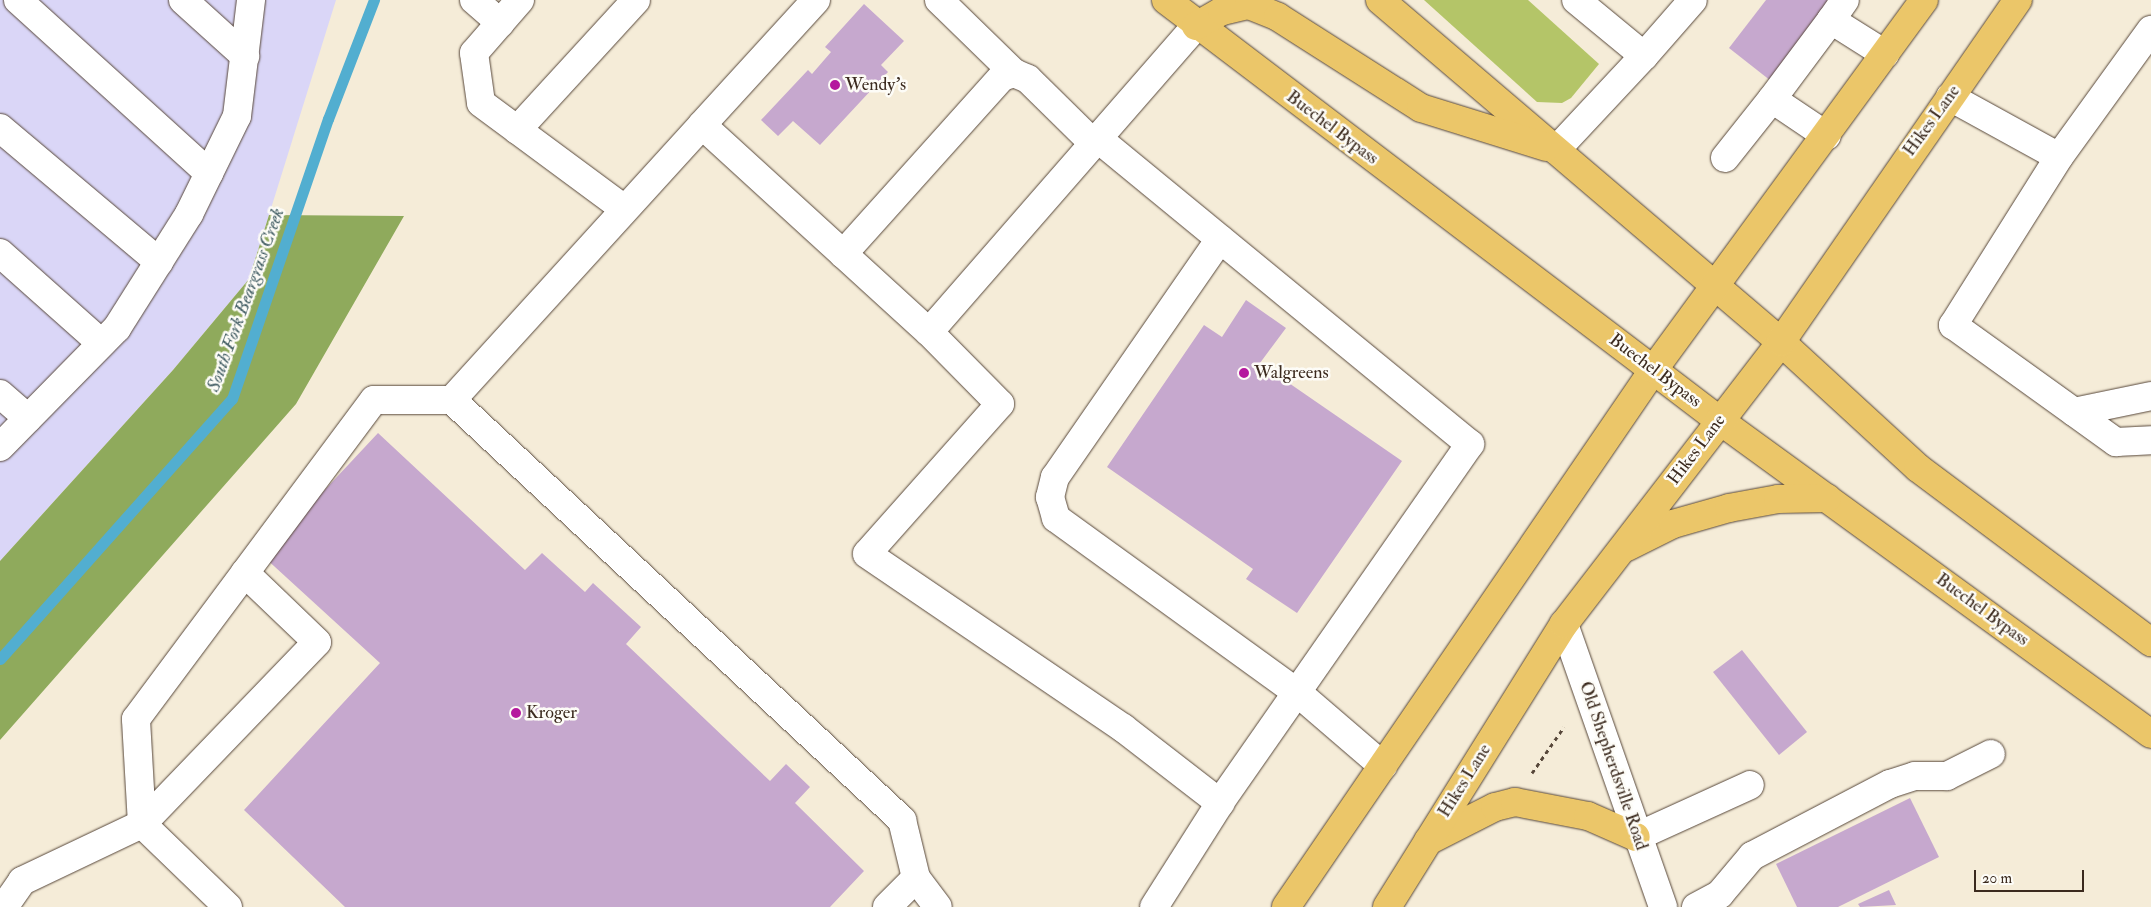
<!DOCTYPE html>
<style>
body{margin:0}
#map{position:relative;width:2151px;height:907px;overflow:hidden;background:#f5ecd8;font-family:"IM FELL Double Pica",serif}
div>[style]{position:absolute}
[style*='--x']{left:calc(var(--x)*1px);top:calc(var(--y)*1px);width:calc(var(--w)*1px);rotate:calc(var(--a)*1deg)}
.built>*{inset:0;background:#dad6f7}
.green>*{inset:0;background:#b4c568}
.forest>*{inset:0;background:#8faa5c}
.stream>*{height:11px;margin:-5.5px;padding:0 5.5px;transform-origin:5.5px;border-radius:5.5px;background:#52aed0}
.building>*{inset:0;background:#c6a8ce}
.path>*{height:3px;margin-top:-1.5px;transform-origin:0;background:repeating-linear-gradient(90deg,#57473a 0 4px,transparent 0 8px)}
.roads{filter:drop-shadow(0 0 1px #57473a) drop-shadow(0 0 1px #57473a)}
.minor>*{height:28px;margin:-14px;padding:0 14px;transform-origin:14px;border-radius:14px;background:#fff}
.major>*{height:28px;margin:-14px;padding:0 14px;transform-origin:14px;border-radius:14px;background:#ebc669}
.dots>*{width:14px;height:14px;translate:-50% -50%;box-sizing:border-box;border:2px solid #fdfcf7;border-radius:50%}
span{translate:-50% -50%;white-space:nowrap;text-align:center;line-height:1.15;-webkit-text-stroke:5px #fdfcf7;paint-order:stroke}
.poi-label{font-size:18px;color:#3b2a1e}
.left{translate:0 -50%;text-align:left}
.street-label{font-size:18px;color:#3b2a1e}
.water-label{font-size:19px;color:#445f65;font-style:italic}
.scale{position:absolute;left:1974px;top:870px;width:110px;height:22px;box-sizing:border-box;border:2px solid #3b2a1e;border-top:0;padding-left:6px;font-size:15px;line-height:18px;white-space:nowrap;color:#3b2a1e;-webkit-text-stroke:4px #fdfcf7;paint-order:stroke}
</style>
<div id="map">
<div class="built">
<i style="clip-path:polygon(0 0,336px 0,249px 279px,173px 370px,0 561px)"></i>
</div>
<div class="green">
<i style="clip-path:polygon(1424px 0,1528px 0,1599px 64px,1571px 98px,1562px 103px,1537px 102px)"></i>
</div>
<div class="forest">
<i style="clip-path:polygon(269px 215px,404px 216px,296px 404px,0 740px,0 561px,173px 370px,249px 279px)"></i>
</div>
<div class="stream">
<i style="--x:0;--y:659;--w:348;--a:-48.3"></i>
<i style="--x:232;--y:399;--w:296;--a:-71.1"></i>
<i style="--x:328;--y:119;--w:128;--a:-68.9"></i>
</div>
<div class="building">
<i style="clip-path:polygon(1766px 0,1833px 0,1771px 81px,1729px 48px)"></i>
<i style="clip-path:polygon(864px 4px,904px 41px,881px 65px,888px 72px,820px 145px,793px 121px,778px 136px,761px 120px,808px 70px,812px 74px,831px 52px,825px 47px)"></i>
<i style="clip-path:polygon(1246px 300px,1286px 328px,1260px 363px,1402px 461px,1297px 613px,1246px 579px,1253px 569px,1107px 467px,1204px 325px,1222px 337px)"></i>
<i style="clip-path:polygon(378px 433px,525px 570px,542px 553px,585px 592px,593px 583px,641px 627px,626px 644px,770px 781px,786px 764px,810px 787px,795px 803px,864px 871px,830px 907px,345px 907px,244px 810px,380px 663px,263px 556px)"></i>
<i style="clip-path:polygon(1742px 650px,1807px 732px,1779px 755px,1713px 672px)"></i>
<i style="clip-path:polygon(1910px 798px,1939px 857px,1838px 907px,1797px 907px,1776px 864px)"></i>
<i style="clip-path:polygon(1889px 890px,1896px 905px,1860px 907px,1858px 904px)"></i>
</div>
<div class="path">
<i style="--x:1532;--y:773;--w:56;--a:-55.2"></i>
</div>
<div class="roads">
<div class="minor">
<i style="--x:18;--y:0;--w:258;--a:42.2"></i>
<i style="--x:183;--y:0;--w:84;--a:42.1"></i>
<i style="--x:474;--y:0;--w:35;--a:41"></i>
<i style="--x:520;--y:0;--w:70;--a:131"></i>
<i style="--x:474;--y:53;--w:50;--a:82"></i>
<i style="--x:481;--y:103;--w:177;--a:36.5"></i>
<i style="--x:816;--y:0;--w:169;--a:132.4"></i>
<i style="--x:702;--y:125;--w:307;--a:42.4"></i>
<i style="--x:929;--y:332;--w:406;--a:-48.9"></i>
<i style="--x:939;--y:0;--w:105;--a:44.2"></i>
<i style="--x:1831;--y:20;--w:24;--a:-55"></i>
<i style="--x:1644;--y:56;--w:74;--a:-48.8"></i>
<i style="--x:1950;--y:97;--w:124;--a:28.8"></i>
<i style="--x:2059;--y:157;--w:157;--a:-54.1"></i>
<i style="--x:1772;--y:99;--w:99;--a:-53.2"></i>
<i style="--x:1831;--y:20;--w:64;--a:32.2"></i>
<i style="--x:702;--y:125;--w:372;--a:132.3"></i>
<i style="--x:452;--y:400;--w:616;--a:43.03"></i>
<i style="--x:902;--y:820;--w:60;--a:76.4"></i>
<i style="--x:916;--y:878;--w:36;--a:53"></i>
<i style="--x:0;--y:128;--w:208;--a:40.1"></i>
<i style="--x:517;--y:130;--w:176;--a:-47.5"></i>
<i style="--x:1096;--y:137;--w:484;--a:39.4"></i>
<i style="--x:1470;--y:444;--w:437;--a:124.9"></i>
<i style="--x:1220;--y:803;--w:123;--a:122.4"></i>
<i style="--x:1556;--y:150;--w:129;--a:-46.9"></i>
<i style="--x:1644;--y:56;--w:88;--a:-140.5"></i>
<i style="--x:2059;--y:157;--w:199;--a:122.2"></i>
<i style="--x:1953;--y:325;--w:201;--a:35.7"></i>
<i style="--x:2116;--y:442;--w:35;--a:-3"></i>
<i style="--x:1725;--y:158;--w:75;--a:-51.5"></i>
<i style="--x:1772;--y:99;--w:66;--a:33.9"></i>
<i style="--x:1220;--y:239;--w:290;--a:124.7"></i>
<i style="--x:1055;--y:477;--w:21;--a:104"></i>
<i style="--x:1050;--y:497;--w:22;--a:74"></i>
<i style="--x:1056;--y:518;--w:299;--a:35.9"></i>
<i style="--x:1298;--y:693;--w:112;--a:40.7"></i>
<i style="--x:0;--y:253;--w:135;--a:41.7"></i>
<i style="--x:843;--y:254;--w:238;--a:-48.1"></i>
<i style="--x:1002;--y:77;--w:13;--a:-18"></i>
<i style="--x:1014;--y:73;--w:15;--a:23"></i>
<i style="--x:1028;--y:79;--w:90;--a:44.5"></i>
<i style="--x:929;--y:332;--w:101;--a:45.4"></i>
<i style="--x:1000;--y:404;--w:200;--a:131.6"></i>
<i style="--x:867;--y:554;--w:310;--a:34.2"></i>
<i style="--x:1123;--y:728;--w:123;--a:37.7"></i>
<i style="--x:0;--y:394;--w:37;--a:41"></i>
<i style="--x:2074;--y:412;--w:79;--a:-11.7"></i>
<i style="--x:0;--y:447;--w:167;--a:-45.5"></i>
<i style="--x:117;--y:328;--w:135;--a:-57.7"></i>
<i style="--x:189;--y:214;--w:109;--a:-63.9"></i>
<i style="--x:237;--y:116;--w:117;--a:-83.1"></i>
<i style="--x:1564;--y:624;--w:300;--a:70.7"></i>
<i style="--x:1636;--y:837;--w:125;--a:-24.5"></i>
<i style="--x:4;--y:907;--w:32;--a:-55"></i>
<i style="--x:22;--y:881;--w:133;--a:-25.4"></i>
<i style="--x:142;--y:824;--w:105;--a:-93.3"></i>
<i style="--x:136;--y:719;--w:398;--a:-53.3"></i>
<i style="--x:374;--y:400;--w:78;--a:0"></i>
<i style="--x:228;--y:907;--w:120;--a:-136"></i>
<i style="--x:142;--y:824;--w:252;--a:-46.1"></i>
<i style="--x:317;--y:642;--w:100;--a:-136.2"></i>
<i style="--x:887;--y:907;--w:41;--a:-45"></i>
<i style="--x:1696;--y:907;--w:27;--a:-28"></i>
<i style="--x:1720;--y:894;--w:50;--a:-49.9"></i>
<i style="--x:1752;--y:856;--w:156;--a:-27.6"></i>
<i style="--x:1890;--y:784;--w:26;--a:-18"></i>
<i style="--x:1915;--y:776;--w:32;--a:0"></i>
<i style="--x:1947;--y:776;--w:49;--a:-26.6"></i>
</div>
<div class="major">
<i style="--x:1166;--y:0;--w:694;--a:37.22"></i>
<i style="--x:1719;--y:420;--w:534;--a:36.01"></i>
<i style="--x:1380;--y:0;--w:527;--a:40.46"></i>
<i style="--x:1781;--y:342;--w:186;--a:42.6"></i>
<i style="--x:1918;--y:468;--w:291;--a:36.8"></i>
<i style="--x:1196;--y:26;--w:30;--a:-30"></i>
<i style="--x:1222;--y:11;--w:28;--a:-13"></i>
<i style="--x:1249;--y:5;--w:31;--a:22"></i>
<i style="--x:1278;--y:17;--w:169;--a:32.5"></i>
<i style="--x:1421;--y:108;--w:131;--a:17.3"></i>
<i style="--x:1627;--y:547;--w:51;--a:-26.6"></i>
<i style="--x:1673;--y:524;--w:58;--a:-15.9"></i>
<i style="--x:1729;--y:508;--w:50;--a:-10.4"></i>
<i style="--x:1778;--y:499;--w:49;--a:-1.2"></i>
<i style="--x:1428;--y:841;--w:75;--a:-26.9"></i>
<i style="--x:1495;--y:807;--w:21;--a:-14"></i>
<i style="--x:1515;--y:802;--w:74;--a:10.9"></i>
<i style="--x:1588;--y:816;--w:52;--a:23.6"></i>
<i style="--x:1286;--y:907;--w:652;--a:-55.63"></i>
<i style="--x:1654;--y:369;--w:457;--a:-53.8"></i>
<i style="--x:1387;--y:907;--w:334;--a:-58"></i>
<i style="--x:1564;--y:624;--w:356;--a:-52.4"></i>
<i style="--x:1781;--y:342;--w:416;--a:-55.3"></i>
</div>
</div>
<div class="dots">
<i style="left:835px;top:85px;background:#b5179e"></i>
<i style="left:1244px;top:373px;background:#b5179e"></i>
<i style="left:516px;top:713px;background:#b5179e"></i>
</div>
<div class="poi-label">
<span class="left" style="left:845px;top:85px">Wendy's</span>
<span class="left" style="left:1254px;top:373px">Walgreens</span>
<span class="left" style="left:526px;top:713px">Kroger</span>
</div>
<div class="street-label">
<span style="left:1932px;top:121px;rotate:-54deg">Hikes Lane</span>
<span style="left:1332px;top:128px;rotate:37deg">Buechel Bypass</span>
<span style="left:1655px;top:371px;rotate:37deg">Buechel Bypass</span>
<span style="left:1697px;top:450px;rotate:-53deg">Hikes Lane</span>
<span style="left:1982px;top:610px;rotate:36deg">Buechel Bypass</span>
<span style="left:1613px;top:766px;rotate:71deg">Old Shepherdsville Road</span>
<span style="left:1465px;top:781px;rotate:-58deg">Hikes Lane</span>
</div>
<div class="water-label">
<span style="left:246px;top:300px;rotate:-70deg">South Fork Beargrass Creek</span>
</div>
<div class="scale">20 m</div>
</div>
